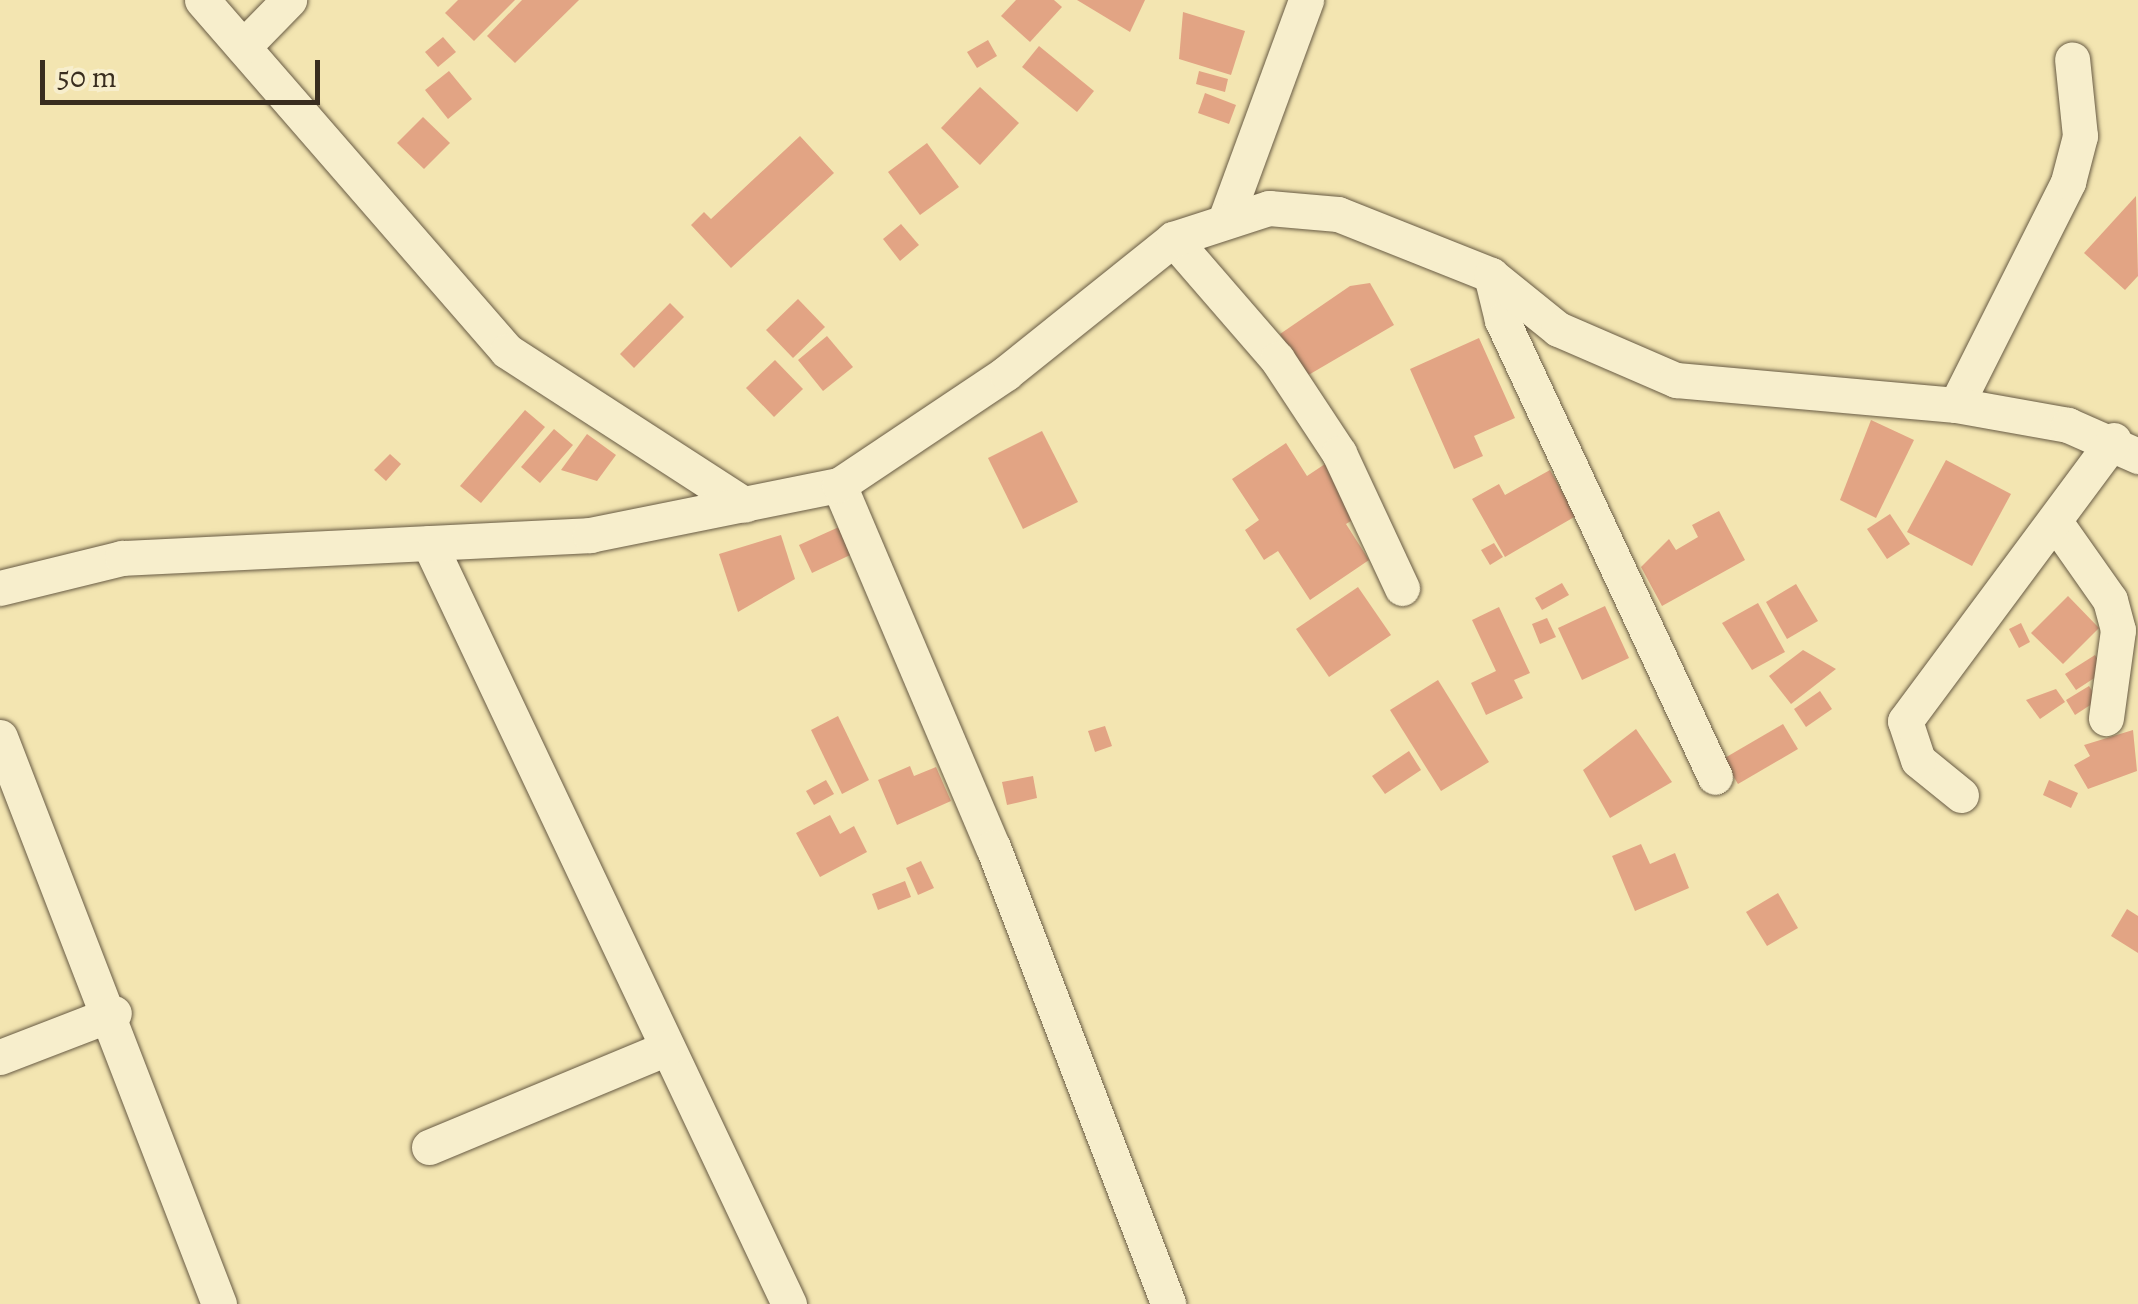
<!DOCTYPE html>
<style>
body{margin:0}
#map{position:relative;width:2138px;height:1304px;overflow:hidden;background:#f3e5b1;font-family:Alegreya,serif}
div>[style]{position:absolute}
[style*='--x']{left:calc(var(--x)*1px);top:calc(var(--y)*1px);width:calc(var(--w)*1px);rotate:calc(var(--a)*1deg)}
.building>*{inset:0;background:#e2a484}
.roads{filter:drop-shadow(0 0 2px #685b44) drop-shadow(0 0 2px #685b44)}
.minor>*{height:35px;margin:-17.5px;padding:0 17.5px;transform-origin:17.5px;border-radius:17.5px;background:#f7eecc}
span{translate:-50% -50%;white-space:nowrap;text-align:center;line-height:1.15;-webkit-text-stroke:9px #f7eecc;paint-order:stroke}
.scale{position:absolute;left:40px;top:60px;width:280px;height:45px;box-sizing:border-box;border:5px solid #392d1f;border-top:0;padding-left:12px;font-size:30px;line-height:35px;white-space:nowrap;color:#392d1f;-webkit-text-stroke:8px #f7eecc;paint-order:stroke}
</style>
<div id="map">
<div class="building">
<i style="clip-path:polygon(458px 0,515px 0,474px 41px,445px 13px)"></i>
<i style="clip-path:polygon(522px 0,579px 0,515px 63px,487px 36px)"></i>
<i style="clip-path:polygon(1016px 0,1054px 0,1062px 7px,1030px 42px,1001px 16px)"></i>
<i style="clip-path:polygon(1077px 0,1145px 0,1130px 32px)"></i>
<i style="clip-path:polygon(1183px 12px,1245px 31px,1231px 75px,1179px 59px)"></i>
<i style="clip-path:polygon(443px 37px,456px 52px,438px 67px,425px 52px)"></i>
<i style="clip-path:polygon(988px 40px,997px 56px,977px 68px,967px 52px)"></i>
<i style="clip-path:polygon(1039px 46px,1094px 91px,1077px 112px,1022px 67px)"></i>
<i style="clip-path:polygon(449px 71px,472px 99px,448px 119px,425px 90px)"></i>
<i style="clip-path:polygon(1199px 71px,1228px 79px,1225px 92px,1196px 84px)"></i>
<i style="clip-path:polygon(980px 87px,1019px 123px,980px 165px,941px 128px)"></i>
<i style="clip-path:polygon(1205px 93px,1236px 105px,1229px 124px,1198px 113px)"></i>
<i style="clip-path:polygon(423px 117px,450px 143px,424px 169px,397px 143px)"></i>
<i style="clip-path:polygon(800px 136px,834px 173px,731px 268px,691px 225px,704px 212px,711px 219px)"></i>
<i style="clip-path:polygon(927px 143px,959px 187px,920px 215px,888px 172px)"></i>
<i style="clip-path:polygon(2136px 196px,2138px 276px,2125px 290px,2084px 253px)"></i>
<i style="clip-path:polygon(901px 224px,919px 245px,900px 261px,883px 239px)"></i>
<i style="clip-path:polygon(1370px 283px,1394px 325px,1305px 377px,1280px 334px,1350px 286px)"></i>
<i style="clip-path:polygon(798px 299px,825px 327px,793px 358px,766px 330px)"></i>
<i style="clip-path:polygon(670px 303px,684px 317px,634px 368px,620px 354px)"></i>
<i style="clip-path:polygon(827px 336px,853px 367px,823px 391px,798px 360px)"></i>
<i style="clip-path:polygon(1479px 338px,1515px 418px,1474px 436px,1483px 456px,1454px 469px,1410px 369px)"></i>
<i style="clip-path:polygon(775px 360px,803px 389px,774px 417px,746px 388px)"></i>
<i style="clip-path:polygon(525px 410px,545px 427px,481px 503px,460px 486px)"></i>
<i style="clip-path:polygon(1871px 420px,1914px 440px,1876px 518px,1840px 500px)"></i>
<i style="clip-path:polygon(554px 429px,573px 445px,540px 483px,521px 467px)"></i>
<i style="clip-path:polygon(1042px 431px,1078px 502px,1023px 529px,988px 458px)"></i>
<i style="clip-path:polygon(587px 434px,616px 455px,597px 481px,561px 470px)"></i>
<i style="clip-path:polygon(1286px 443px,1307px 476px,1325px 464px,1359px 516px,1346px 524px,1369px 560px,1310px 600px,1278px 551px,1264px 560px,1245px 530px,1259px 520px,1232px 479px)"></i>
<i style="clip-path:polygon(390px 454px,401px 464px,386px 481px,374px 470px)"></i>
<i style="clip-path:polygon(1946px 460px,2011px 494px,1972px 566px,1907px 532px)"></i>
<i style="clip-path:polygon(1550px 470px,1576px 516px,1505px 557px,1472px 499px,1499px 484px,1505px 495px)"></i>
<i style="clip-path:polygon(1719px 511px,1745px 560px,1662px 606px,1641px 567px,1669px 539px,1676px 550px,1698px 537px,1692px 525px)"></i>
<i style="clip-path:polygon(1890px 514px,1910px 544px,1887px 559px,1867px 529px)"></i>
<i style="clip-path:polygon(850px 522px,863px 549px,812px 573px,799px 545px)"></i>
<i style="clip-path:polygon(781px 535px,795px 579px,738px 612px,719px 554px)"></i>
<i style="clip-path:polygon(1494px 543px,1503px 557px,1490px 565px,1481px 550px)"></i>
<i style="clip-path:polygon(1562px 583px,1569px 595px,1542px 610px,1535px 598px)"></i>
<i style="clip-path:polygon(1796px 584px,1818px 621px,1787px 639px,1766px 602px)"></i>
<i style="clip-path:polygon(1358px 587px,1391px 635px,1329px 677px,1296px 629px)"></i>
<i style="clip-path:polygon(2068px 596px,2099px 628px,2063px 664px,2031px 633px)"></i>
<i style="clip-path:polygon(1758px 603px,1785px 652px,1752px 670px,1722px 623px)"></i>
<i style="clip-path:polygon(1605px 606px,1629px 658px,1582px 680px,1558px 628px)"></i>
<i style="clip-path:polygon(1499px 607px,1530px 673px,1514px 680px,1523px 698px,1486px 715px,1471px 683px,1496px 671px,1472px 620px)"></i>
<i style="clip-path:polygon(1547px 618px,1556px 637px,1540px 644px,1532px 624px)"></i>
<i style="clip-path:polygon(2021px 623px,2030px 642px,2019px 648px,2009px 629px)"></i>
<i style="clip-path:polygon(1803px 650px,1836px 669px,1791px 704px,1769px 676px)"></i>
<i style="clip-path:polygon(2095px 655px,2105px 671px,2076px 690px,2065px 674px)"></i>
<i style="clip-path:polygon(1438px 680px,1489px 762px,1441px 791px,1390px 710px)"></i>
<i style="clip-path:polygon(2089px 686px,2098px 700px,2075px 715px,2066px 700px)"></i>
<i style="clip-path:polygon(2056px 689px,2065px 702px,2040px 719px,2026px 700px)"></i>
<i style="clip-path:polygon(1820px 691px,1832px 709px,1806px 727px,1794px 709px)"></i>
<i style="clip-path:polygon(838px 716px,869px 780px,842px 794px,811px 730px)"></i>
<i style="clip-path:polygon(1783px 724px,1798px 749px,1738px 784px,1723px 759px)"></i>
<i style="clip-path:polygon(1105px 726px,1112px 746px,1095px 752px,1088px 731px)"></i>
<i style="clip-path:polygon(1636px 729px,1672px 782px,1610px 818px,1583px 770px)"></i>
<i style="clip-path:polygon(2133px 730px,2137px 771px,2088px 789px,2074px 765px,2090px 756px,2084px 745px)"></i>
<i style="clip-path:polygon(1409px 751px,1421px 770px,1385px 794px,1372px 776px)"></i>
<i style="clip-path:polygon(910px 766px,914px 776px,936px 767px,951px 801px,897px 825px,878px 780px)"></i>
<i style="clip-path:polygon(1033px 776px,1037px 798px,1007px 805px,1002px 782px)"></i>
<i style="clip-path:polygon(826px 780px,834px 794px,814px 805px,806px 791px)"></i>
<i style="clip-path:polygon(2049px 780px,2078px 793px,2071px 808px,2043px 795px)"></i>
<i style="clip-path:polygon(830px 815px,840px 834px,854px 826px,867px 852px,820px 877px,796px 833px)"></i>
<i style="clip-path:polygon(1641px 844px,1650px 864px,1675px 853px,1689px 888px,1635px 911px,1612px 856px)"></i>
<i style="clip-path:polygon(921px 861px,934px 888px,918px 895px,906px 868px)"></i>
<i style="clip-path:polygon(905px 881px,911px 897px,878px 910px,872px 894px)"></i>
<i style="clip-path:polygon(1778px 893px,1798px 928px,1767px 946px,1746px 912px)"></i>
<i style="clip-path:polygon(2127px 909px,2138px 916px,2138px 953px,2111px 936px)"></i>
</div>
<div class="roads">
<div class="minor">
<i style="--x:202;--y:0;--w:465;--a:49"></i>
<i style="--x:507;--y:351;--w:283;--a:32.9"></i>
<i style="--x:243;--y:47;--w:66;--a:-45.6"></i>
<i style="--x:1227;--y:215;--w:229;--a:-69.8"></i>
<i style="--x:1173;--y:239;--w:159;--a:49.1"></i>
<i style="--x:1277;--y:359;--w:113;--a:56.6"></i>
<i style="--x:1339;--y:453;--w:149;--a:65"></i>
<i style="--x:1491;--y:275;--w:46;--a:76.3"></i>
<i style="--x:1502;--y:320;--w:504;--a:65.01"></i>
<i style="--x:1956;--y:405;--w:250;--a:-63.3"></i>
<i style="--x:2068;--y:182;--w:48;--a:-75.4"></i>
<i style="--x:2080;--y:136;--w:77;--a:-95.9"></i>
<i style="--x:839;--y:485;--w:393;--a:67"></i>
<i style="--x:993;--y:847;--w:489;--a:69"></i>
<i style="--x:2058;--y:526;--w:90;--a:54.9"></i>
<i style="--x:2110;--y:600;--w:31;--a:75"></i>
<i style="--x:2118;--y:630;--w:89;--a:97.8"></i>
<i style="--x:429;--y:543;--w:842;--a:64.68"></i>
<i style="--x:0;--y:588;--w:126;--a:-13.8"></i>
<i style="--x:122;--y:558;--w:469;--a:-2.8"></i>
<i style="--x:590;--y:535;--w:254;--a:-11.4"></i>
<i style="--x:839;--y:485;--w:201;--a:-33.8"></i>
<i style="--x:1006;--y:373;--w:214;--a:-38.7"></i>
<i style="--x:1173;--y:239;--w:101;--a:-17.9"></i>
<i style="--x:1269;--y:208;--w:69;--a:5"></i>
<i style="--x:1338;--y:214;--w:165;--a:21.7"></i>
<i style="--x:1491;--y:275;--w:86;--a:38.9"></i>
<i style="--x:1558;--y:329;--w:129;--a:23.4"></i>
<i style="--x:1676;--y:380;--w:281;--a:5.1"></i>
<i style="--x:1956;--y:405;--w:114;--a:10.1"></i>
<i style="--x:2068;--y:425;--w:77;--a:23.9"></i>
<i style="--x:0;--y:737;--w:608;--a:68.88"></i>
<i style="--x:1961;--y:795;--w:55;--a:-140.9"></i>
<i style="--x:1918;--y:760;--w:41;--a:-108.4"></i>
<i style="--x:1905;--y:721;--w:350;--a:-53.4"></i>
<i style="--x:0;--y:1057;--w:122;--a:-21.1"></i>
<i style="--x:429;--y:1147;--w:258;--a:-22.6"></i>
</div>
</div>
<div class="scale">50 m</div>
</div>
